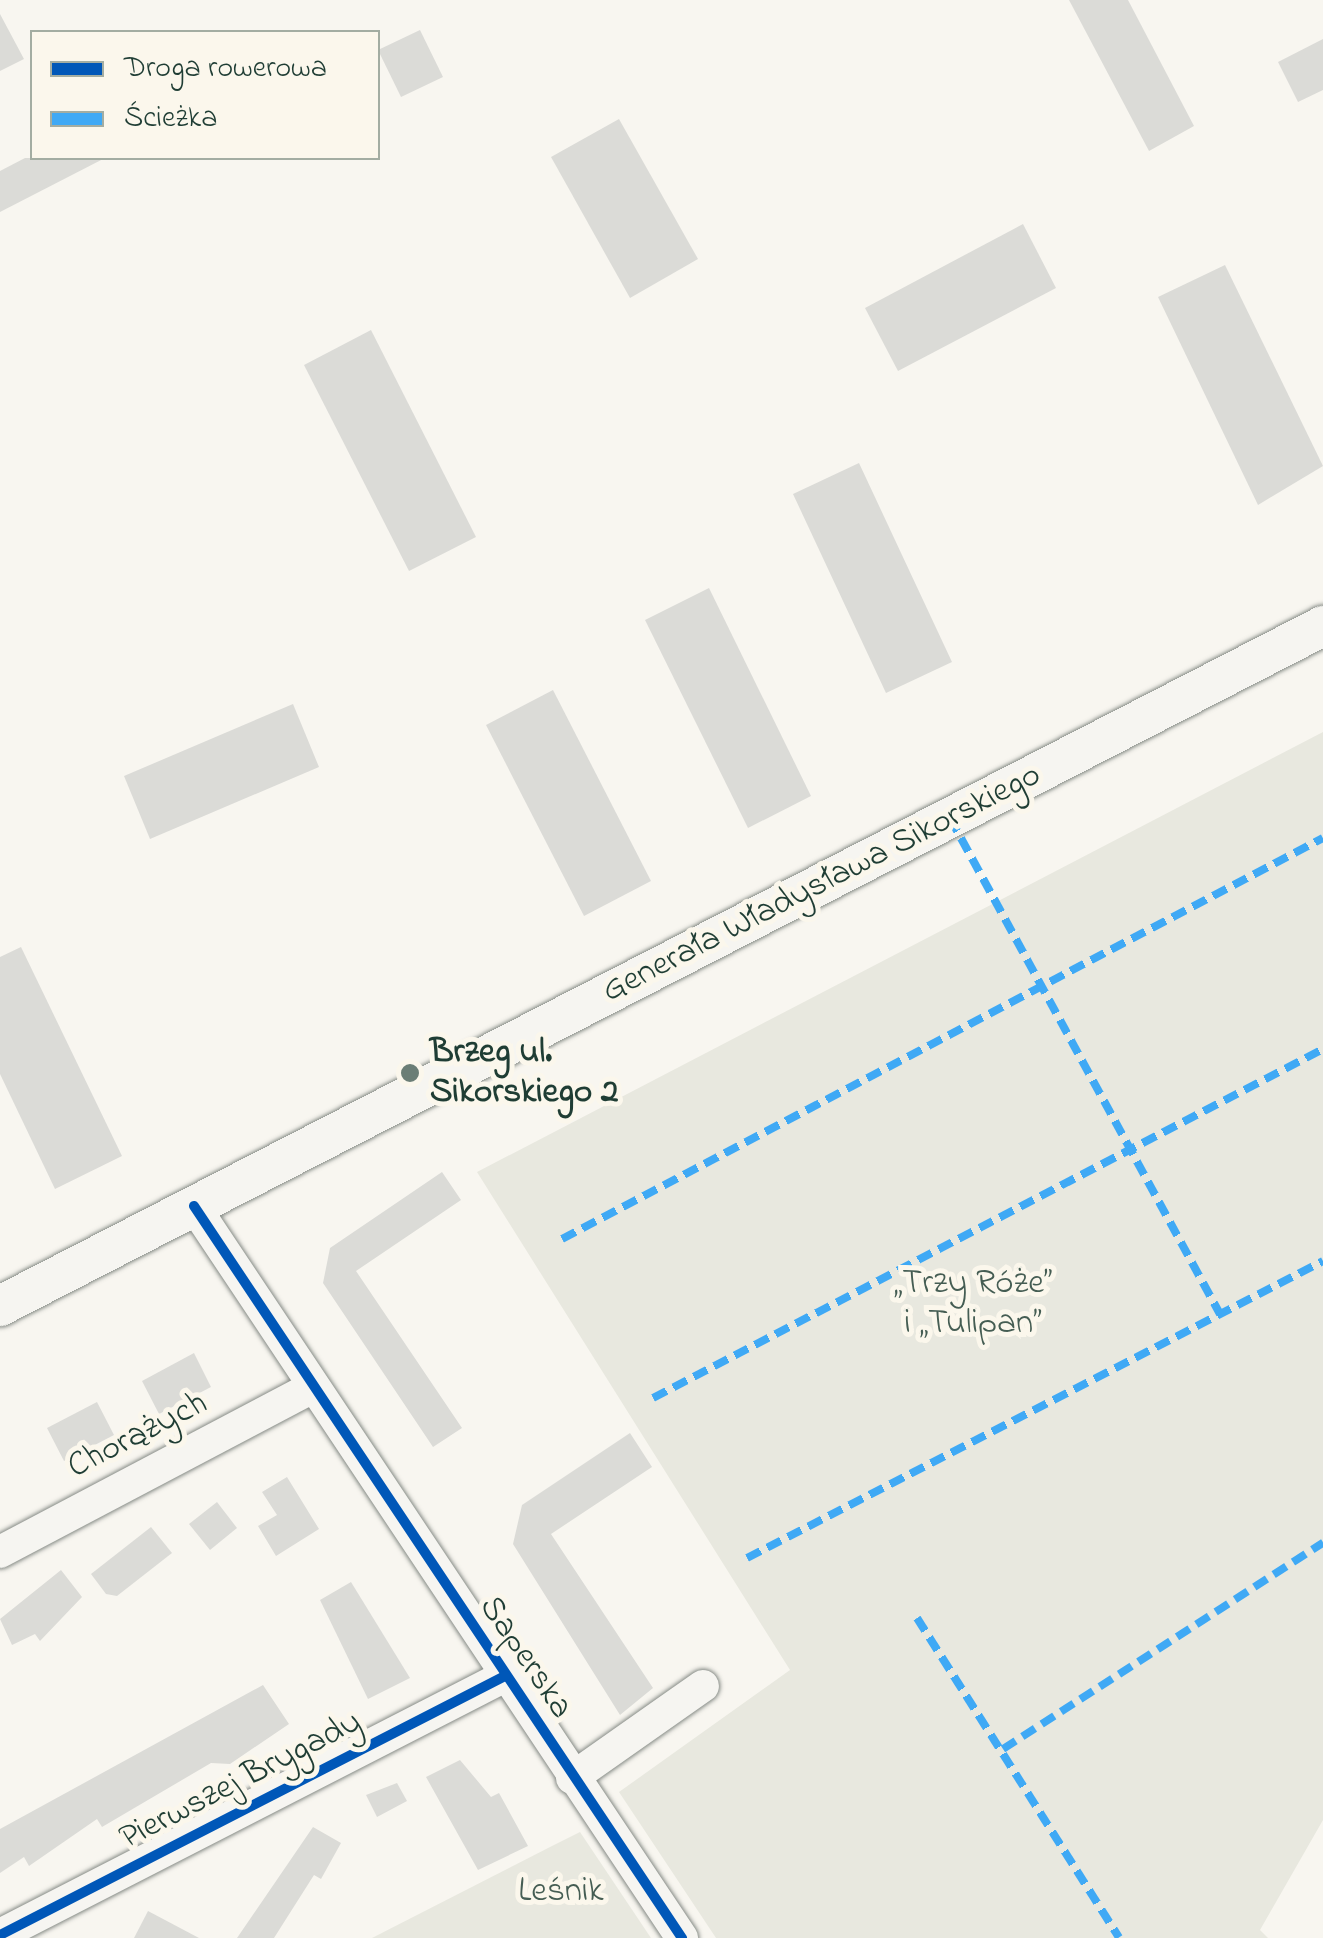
<!DOCTYPE html>
<meta charset="utf-8">
<style>
body{margin:0}
#map{position:relative;width:1323px;height:1938px;overflow:hidden;background:#f8f6f0;font-family:"Indie Flower",sans-serif}
div>[style]{position:absolute}
[style*='--x']{left:calc(var(--x)*1px);top:calc(var(--y)*1px);width:calc(var(--w)*1px);rotate:calc(var(--a)*1deg)}
.green>*{inset:0;background:#e8e8df}
.building>*{inset:0;background:#dbdbd7}
.roads{filter:drop-shadow(0 0 2px #868b86) drop-shadow(0 0 2px #868b86)}
.minor>*{height:32px;margin:-16px;padding:0 16px;transform-origin:16px;border-radius:16px;background:#f6f5f1}
.major>*{height:40px;margin:-20px;padding:0 20px;transform-origin:20px;border-radius:20px;background:#f6f5f1}
.quiet>*{height:8px;margin-top:-4px;transform-origin:0;background:repeating-linear-gradient(90deg,#3fa9f5 0 15px,transparent 0 23px)}
.cycleway>*{height:10px;margin:-5px;padding:0 5px;transform-origin:5px;border-radius:5px;background:#0057b8}
.dots>*{width:28px;height:28px;translate:-50% -50%;box-sizing:border-box;border:5px solid #fbf7ec;border-radius:50%}
span{translate:-50% -50%;white-space:nowrap;text-align:center;line-height:1.15;-webkit-text-stroke:10px #fbf7ec;paint-order:stroke}
.street-label{font-size:35px;color:#1f3d34}
.poi-label{font-size:35px;color:#1f3d34;font-weight:700}
.left{translate:0 -50%;text-align:left}
.park-label{font-size:35px;color:#455d53}
.legend{position:absolute;left:30px;top:30px;width:350px;height:130px;box-sizing:border-box;background:#fbf7ec;border:2px solid #a3ada2;margin:0;padding:12px 18px;list-style:none;font-size:30px;color:#1f3d34}
.legend li{display:flex;align-items:center;gap:20px;height:50px}
.legend b{width:50px;border:2px solid #a3ada2}
</style>
<div id="map">
<div class="green">
<i style="clip-path:polygon(1323px 732px,1323px 1820px,1260px 1930px,1268px 1938px,716px 1938px,619px 1792px,790px 1670px,477px 1172px)"></i>
<i style="clip-path:polygon(580px 1832px,651px 1938px,372px 1938px,552px 1846px)"></i>
</div>
<div class="building">
<i style="clip-path:polygon(1069px 0,1128px 0,1194px 126px,1149px 151px)"></i>
<i style="clip-path:polygon(0 14px,24px 59px,0 71px)"></i>
<i style="clip-path:polygon(420px 30px,443px 77px,401px 97px,378px 50px)"></i>
<i style="clip-path:polygon(1323px 39px,1323px 90px,1298px 102px,1278px 62px)"></i>
<i style="clip-path:polygon(619px 119px,698px 259px,630px 298px,551px 157px)"></i>
<i style="clip-path:polygon(25px 158px,105px 158px,0 212px,0 171px)"></i>
<i style="clip-path:polygon(1023px 224px,1056px 288px,898px 371px,865px 308px)"></i>
<i style="clip-path:polygon(1225px 265px,1323px 466px,1258px 505px,1158px 297px)"></i>
<i style="clip-path:polygon(371px 330px,476px 537px,409px 571px,304px 365px)"></i>
<i style="clip-path:polygon(859px 463px,952px 662px,886px 693px,793px 494px)"></i>
<i style="clip-path:polygon(709px 588px,811px 796px,748px 828px,645px 620px)"></i>
<i style="clip-path:polygon(553px 690px,651px 881px,584px 916px,486px 725px)"></i>
<i style="clip-path:polygon(293px 704px,319px 767px,150px 839px,124px 776px)"></i>
<i style="clip-path:polygon(21px 947px,122px 1156px,55px 1189px,0 1074px,0 957px)"></i>
<i style="clip-path:polygon(442px 1172px,461px 1200px,356px 1271px,462px 1428px,433px 1447px,323px 1283px,330px 1248px)"></i>
<i style="clip-path:polygon(194px 1353px,211px 1387px,159px 1414px,142px 1381px)"></i>
<i style="clip-path:polygon(97px 1402px,114px 1435px,64px 1461px,47px 1428px)"></i>
<i style="clip-path:polygon(630px 1433px,652px 1467px,551px 1534px,653px 1688px,620px 1715px,513px 1544px,522px 1505px)"></i>
<i style="clip-path:polygon(287px 1477px,319px 1529px,276px 1556px,258px 1526px,277px 1515px,262px 1492px)"></i>
<i style="clip-path:polygon(217px 1502px,237px 1528px,210px 1550px,189px 1524px)"></i>
<i style="clip-path:polygon(151px 1527px,172px 1553px,117px 1596px,106px 1594px,91px 1574px)"></i>
<i style="clip-path:polygon(61px 1570px,82px 1597px,40px 1641px,35px 1634px,12px 1645px,0 1619px)"></i>
<i style="clip-path:polygon(351px 1582px,410px 1678px,368px 1699px,320px 1600px)"></i>
<i style="clip-path:polygon(263px 1685px,289px 1724px,230px 1764px,211px 1763px,102px 1827px,97px 1819px,29px 1866px,24px 1857px,0 1873px,0 1829px)"></i>
<i style="clip-path:polygon(460px 1760px,491px 1797px,499px 1793px,528px 1846px,478px 1870px,426px 1777px)"></i>
<i style="clip-path:polygon(397px 1783px,407px 1801px,377px 1817px,366px 1795px)"></i>
<i style="clip-path:polygon(313px 1827px,341px 1843px,321px 1879px,314px 1875px,274px 1938px,237px 1938px)"></i>
<i style="clip-path:polygon(148px 1911px,199px 1938px,134px 1938px)"></i>
</div>
<div class="roads">
<div class="minor">
<i style="--x:194;--y:1206;--w:880;--a:56.31"></i>
<i style="--x:0;--y:1552;--w:352;--a:-27.8"></i>
<i style="--x:572;--y:1778;--w:160;--a:-35.1"></i>
<i style="--x:0;--y:1935;--w:568;--a:-27.15"></i>
</div>
<div class="major">
<i style="--x:0;--y:1306;--w:1488;--a:-27.2"></i>
</div>
</div>
<div class="quiet">
<i style="--x:950;--y:818;--w:565;--a:61.44"></i>
<i style="--x:562;--y:1239;--w:860;--a:-27.79"></i>
<i style="--x:653;--y:1398;--w:755;--a:-27.51"></i>
<i style="--x:747;--y:1558;--w:648;--a:-27.28"></i>
<i style="--x:917;--y:1618;--w:378;--a:57.7"></i>
<i style="--x:1003;--y:1749;--w:381;--a:-32.8"></i>
</div>
<div class="cycleway">
<i style="--x:194;--y:1206;--w:880;--a:56.31"></i>
<i style="--x:0;--y:1935;--w:568;--a:-27.15"></i>
</div>
<div class="dots">
<i style="left:410px;top:1073px;background:#6b7e76"></i>
</div>
<div class="street-label">
<span style="left:822px;top:884px;rotate:-27deg">Generała Władysława Sikorskiego</span>
<span style="left:138px;top:1436px;rotate:-27deg">Chorążych</span>
<span style="left:525px;top:1658px;rotate:56deg">Saperska</span>
<span style="left:241px;top:1781px;rotate:-27deg">Pierwszej Brygady</span>
</div>
<div class="poi-label">
<span class="left" style="left:430px;top:1073px">Brzeg ul.<br>Sikorskiego 2</span>
</div>
<div class="park-label">
<span style="left:973px;top:1304px">„Trzy Róże”<br>i „Tulipan”</span>
<span style="left:561px;top:1892px">Leśnik</span>
</div>
<ul class="legend">
<li><b style="height:12px;background:#0057b8"></b>Droga rowerowa</li>
<li><b style="height:12px;background:#3fa9f5"></b>Ścieżka</li>
</ul>
</div>
